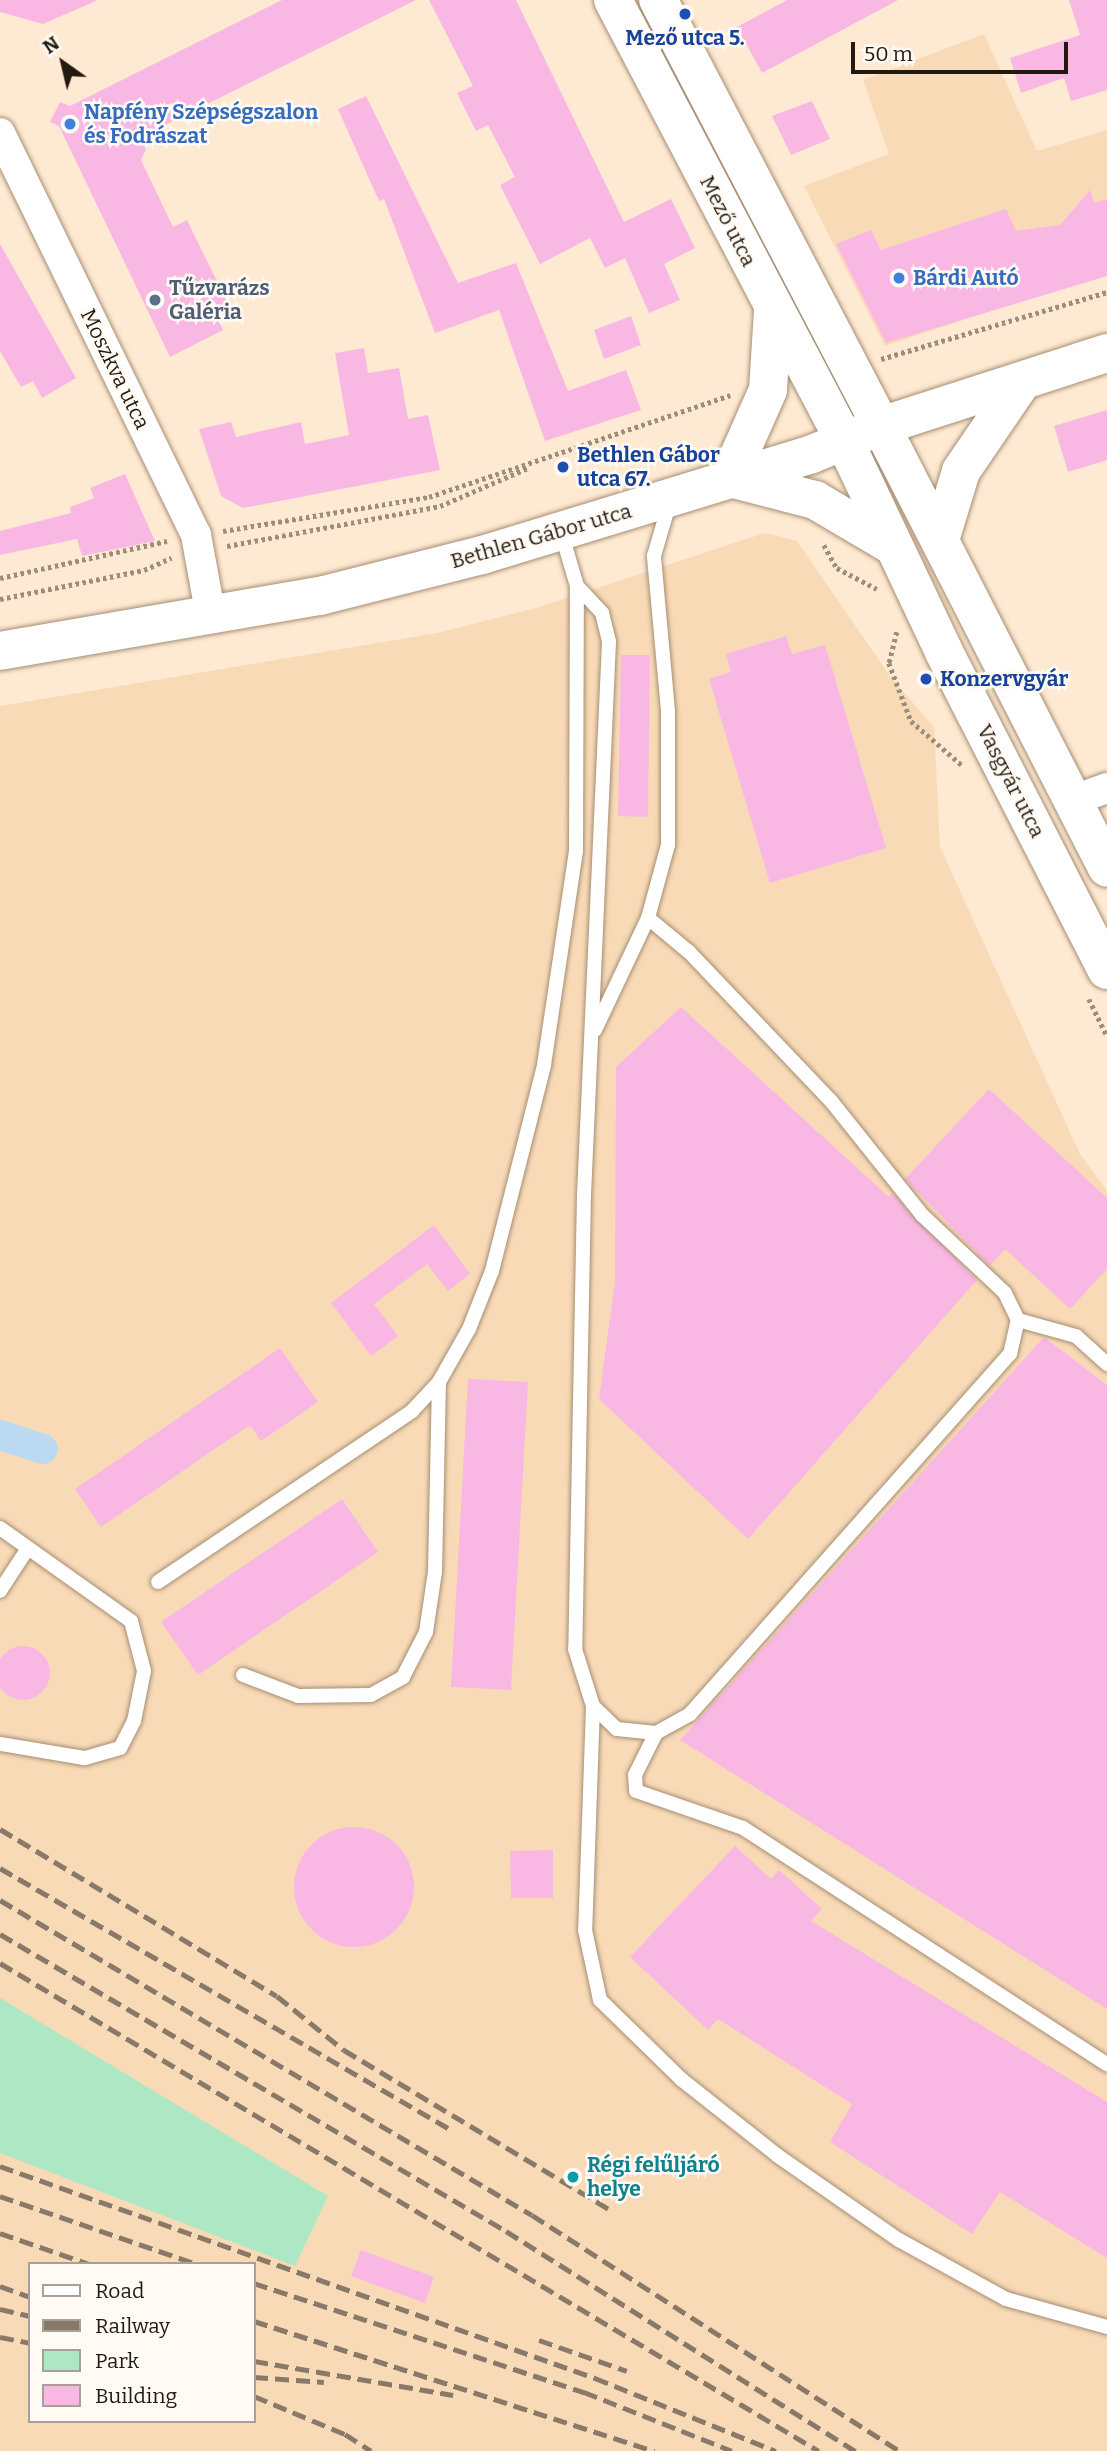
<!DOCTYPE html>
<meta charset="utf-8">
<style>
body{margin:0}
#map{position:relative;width:1107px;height:2451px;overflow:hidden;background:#fee9d2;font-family:Bitter,serif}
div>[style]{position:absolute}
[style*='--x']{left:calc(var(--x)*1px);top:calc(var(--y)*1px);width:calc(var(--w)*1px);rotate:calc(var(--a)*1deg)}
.built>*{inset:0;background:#f9dab7}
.green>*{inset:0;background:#ade7c3}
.canal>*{height:30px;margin:-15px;padding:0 15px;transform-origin:15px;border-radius:15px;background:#bbdaf2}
.building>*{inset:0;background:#f9b8e3}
.round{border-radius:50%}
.path>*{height:4.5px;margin-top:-2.25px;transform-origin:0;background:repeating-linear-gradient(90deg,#9d8e7c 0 3.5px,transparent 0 7px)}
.roads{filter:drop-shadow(0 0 2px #a68e73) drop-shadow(0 0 2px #a68e73)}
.lane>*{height:14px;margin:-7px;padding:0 7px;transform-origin:7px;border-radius:7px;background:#fff}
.street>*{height:30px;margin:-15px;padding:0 15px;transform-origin:15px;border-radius:15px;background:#fff}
.secondary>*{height:38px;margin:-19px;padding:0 19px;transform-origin:19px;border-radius:19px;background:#fff}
.primary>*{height:38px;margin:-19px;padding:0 19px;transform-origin:19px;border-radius:19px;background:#fff}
.rail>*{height:5px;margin-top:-2.5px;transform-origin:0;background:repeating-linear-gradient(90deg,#887969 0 14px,transparent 0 21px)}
.dots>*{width:19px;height:19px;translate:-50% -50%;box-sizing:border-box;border:4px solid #fffaf4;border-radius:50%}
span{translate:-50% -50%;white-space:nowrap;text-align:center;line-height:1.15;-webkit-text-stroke:5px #fffaf4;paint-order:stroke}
.transit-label{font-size:21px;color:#164399;font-weight:700}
.left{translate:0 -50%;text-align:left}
.shop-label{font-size:21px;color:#366cbe;font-weight:700}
.street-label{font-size:21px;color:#231a0f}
.service-label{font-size:21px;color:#4e5e75;font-weight:700}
.culture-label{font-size:21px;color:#0d838f;font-weight:700}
.legend{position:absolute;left:28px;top:2262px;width:228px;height:161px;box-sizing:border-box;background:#fffaf4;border:2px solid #a7a098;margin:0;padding:9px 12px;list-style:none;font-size:21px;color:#231a0f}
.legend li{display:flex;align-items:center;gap:14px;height:35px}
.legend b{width:35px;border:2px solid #a7a098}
.north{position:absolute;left:28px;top:28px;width:70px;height:70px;-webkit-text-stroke:5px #fffaf4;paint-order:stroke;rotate:326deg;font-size:19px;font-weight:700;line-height:28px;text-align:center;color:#231a0f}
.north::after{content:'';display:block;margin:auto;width:24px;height:32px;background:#231a0f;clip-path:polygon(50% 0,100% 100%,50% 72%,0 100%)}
.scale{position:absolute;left:851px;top:42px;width:217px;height:32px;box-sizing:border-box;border:4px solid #231a0f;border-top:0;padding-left:9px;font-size:21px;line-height:24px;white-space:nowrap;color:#231a0f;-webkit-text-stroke:5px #fffaf4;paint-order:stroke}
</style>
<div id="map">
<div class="built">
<i style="clip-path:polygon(984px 34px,1037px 151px,1107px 130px,1107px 272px,885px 346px,804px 186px,889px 154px,863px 80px)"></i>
<i style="clip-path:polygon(evenodd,765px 533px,797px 541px,892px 679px,934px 727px,940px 847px,1080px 1154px,1107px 1191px,1107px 2451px,0 2451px,0 706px,437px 633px,536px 608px,765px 533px,30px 2264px,254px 2264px,254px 2421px,30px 2421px,30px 2264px)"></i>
</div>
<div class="green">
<i style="clip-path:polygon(0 1998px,328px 2196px,295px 2266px,0 2153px)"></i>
</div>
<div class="canal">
<i style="--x:0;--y:1435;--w:45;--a:18"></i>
</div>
<div class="building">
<i style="clip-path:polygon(0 0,98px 0,43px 24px,0 12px)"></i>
<i style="clip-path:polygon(282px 0,416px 0,155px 130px,141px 160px,173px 227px,187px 220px,229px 306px,215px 313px,223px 330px,170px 357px,59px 126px,50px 122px,60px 102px,70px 106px)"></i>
<i style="clip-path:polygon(429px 0,516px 0,624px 222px,671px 199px,695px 248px,664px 264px,680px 300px,649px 313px,625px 258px,605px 268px,590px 238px,540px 264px,500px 185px,515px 177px,488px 125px,476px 131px,457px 93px,473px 86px)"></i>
<i style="clip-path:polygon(787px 0,898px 0,762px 73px,737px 27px)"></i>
<i style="clip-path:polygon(1069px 0,1107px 0,1107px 90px,1071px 101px,1064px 78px,1021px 93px,1010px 58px,1080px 35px)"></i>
<i style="clip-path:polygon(366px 96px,458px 283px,516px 263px,568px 391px,626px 370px,641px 410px,545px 441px,499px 310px,435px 333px,384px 199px,379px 201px,338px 109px)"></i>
<i style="clip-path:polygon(812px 101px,830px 139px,791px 155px,772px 116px)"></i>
<i style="clip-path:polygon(1090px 190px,1094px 203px,1107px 199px,1107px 276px,886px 343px,836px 244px,871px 230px,881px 250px,1006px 209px,1016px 231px,1060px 225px)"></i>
<i style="clip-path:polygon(0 244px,76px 378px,42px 398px,33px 381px,21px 387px,0 351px)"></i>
<i style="clip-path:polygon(631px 316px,641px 345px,604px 359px,594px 330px)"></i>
<i style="clip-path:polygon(364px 348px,368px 373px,399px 368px,408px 419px,428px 415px,440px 470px,243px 508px,221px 496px,199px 429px,231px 422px,236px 437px,301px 422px,305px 444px,349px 435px,335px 353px)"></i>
<i style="clip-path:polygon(1107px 410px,1107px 460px,1068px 472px,1054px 426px)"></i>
<i style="clip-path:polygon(125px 474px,155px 541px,82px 556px,77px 539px,0 555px,0 531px,71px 513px,70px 507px,94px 498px,90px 488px)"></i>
<i style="clip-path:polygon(786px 636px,792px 654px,825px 645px,886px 848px,770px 883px,709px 679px,731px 672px,726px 654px)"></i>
<i style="clip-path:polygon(621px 655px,650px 655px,648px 817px,618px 816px)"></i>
<i style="clip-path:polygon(681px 1007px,889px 1197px,892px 1193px,977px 1280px,748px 1539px,599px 1399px,615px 1281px,616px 1067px)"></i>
<i style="clip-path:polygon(989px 1089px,1107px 1198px,1107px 1269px,1070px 1309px,1005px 1249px,990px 1266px,905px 1179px)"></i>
<i style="clip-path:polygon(434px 1225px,470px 1274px,448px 1291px,427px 1264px,374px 1304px,398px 1336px,371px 1356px,331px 1303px)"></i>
<i style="clip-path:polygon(1044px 1337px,1107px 1385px,1107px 2009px,680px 1740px)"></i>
<i style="clip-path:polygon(280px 1348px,318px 1402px,261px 1441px,250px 1425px,101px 1527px,75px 1489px)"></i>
<i style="clip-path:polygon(468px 1379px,528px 1382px,511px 1690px,451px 1687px)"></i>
<i style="clip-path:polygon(342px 1499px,378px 1552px,198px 1675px,161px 1622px)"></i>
<i class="round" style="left:-4px;top:1646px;width:54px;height:54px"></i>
<i class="round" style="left:294px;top:1827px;width:120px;height:120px"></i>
<i style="clip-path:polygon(735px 1846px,771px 1879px,779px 1870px,822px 1909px,811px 1921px,1107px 2102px,1107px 2258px,1000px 2192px,972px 2234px,830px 2142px,852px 2104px,718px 2019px,708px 2030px,630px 1957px)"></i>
<i style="clip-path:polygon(553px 1850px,553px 1898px,511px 1898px,510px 1851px)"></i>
<i style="clip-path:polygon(361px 2250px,434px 2277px,425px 2303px,351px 2276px)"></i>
</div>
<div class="path">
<i style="--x:881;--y:359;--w:236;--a:-16.5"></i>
<i style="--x:223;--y:531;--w:209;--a:-9.4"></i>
<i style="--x:429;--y:497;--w:318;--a:-18.7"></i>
<i style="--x:824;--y:545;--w:26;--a:61"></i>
<i style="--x:837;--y:568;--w:45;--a:27.7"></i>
<i style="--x:227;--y:546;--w:217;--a:-10.6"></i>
<i style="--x:440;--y:506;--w:96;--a:-23.4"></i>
<i style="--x:0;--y:578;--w:171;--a:-12.5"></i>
<i style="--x:0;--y:599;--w:147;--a:-11.4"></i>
<i style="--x:144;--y:570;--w:30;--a:-24"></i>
<i style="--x:897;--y:632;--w:32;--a:104"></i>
<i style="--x:889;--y:663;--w:62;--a:69.2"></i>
<i style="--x:911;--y:721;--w:69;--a:40.9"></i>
<i style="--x:1089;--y:999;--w:41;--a:64.1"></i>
</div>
<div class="roads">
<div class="lane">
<i style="--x:577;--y:586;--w:37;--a:47"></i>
<i style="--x:602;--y:613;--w:30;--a:76"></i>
<i style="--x:609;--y:642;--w:553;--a:92.59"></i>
<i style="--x:584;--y:1194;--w:455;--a:91.1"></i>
<i style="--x:575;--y:1649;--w:60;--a:72.5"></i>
<i style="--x:593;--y:1706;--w:33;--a:44"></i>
<i style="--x:617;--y:1729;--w:39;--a:6"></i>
<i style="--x:656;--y:1733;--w:39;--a:-29"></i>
<i style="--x:690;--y:1714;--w:482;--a:-48.4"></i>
<i style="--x:1010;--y:1354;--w:35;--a:-77"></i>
<i style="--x:1018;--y:1320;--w:30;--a:-116"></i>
<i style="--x:1005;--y:1293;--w:114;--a:-136.8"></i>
<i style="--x:922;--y:1215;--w:146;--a:-128.6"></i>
<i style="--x:831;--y:1101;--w:206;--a:-133.6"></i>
<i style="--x:689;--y:952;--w:53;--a:-140.3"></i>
<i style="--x:595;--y:1030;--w:124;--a:-64.7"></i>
<i style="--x:648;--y:918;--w:76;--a:-74.7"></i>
<i style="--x:668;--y:845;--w:134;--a:-90"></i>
<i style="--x:668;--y:711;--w:156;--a:-95.2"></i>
<i style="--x:654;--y:556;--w:57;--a:-73.8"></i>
<i style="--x:1018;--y:1320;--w:60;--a:15.4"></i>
<i style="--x:1076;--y:1336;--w:42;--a:42.1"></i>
<i style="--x:0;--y:1528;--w:161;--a:35.4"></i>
<i style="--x:131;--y:1621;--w:52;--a:75.4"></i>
<i style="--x:144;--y:1671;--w:51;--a:101.3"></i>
<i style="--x:134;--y:1721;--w:30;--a:117"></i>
<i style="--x:120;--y:1748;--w:37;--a:164"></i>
<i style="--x:84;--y:1758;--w:85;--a:-170.5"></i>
<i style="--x:158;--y:1582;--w:306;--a:-33.9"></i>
<i style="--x:412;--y:1411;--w:40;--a:-47"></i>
<i style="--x:439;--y:1382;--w:61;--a:-60.5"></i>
<i style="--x:469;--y:1329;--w:62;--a:-68.4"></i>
<i style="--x:492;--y:1271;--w:212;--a:-75.8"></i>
<i style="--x:544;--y:1065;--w:216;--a:-81.5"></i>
<i style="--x:576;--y:851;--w:265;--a:-89.8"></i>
<i style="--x:577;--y:586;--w:56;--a:-106.5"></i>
<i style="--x:0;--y:1591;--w:51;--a:-56.9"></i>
<i style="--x:243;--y:1675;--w:59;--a:20.9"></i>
<i style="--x:298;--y:1696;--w:73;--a:-0.8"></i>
<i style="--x:371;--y:1695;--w:37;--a:-29"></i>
<i style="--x:403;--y:1677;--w:51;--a:-62.9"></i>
<i style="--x:426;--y:1632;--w:61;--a:-81.5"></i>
<i style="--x:435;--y:1572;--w:190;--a:-88.8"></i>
<i style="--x:593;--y:1706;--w:224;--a:92"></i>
<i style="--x:585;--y:1930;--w:72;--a:77.9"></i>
<i style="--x:600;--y:2000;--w:113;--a:44.3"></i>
<i style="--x:681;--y:2079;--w:124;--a:38.4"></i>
<i style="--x:778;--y:2156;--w:147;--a:34.8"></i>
<i style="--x:899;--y:2240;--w:122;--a:28.9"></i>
<i style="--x:1006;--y:2299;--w:105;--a:15.5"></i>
<i style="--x:656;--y:1733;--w:47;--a:116.6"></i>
<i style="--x:635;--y:1775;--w:16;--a:86"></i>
<i style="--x:636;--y:1791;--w:113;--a:19.1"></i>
<i style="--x:743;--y:1828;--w:434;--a:33"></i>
</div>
<div class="street">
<i style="--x:0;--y:133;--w:447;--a:64"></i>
<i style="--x:196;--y:535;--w:77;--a:79.6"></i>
<i style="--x:1074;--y:800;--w:35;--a:-20"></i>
</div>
<div class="secondary">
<i style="--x:1107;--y:353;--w:237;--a:162.1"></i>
<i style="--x:881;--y:426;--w:496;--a:62.9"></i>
<i style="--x:844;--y:440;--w:234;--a:64.7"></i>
<i style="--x:944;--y:652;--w:357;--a:62.9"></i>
<i style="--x:941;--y:537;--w:69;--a:-73.1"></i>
<i style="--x:961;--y:471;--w:107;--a:-55.7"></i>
</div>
<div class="primary">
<i style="--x:613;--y:0;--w:497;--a:62.3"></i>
<i style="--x:729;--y:478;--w:96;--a:-66.1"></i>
<i style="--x:768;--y:390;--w:79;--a:-86.4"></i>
<i style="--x:734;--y:479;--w:84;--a:14.5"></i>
<i style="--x:815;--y:500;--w:91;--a:30.5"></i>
<i style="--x:0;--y:651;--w:325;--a:-9.8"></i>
<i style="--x:320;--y:596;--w:167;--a:-14.2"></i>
<i style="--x:482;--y:555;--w:345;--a:-17"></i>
<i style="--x:812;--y:454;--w:74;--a:-22.1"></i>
<i style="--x:881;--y:426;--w:481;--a:-117.6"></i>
</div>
</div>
<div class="rail">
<i style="--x:0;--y:1829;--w:323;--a:31.1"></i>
<i style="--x:277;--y:1996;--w:86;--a:38.9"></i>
<i style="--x:344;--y:2050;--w:313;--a:31"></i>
<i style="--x:0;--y:1868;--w:518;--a:30.13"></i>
<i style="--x:0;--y:1900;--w:618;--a:30.63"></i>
<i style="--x:532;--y:2215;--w:437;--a:32.7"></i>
<i style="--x:0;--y:1934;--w:587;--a:30.41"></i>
<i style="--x:506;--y:2231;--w:413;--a:32.2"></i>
<i style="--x:0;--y:1963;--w:953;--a:30.79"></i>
<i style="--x:0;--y:2166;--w:632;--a:19.61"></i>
<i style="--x:595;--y:2378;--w:195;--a:22"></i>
<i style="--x:0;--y:2196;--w:207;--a:19.1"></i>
<i style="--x:0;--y:2233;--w:94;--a:19.2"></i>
<i style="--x:254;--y:2283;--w:348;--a:18.3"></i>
<i style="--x:584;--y:2392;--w:159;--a:21.7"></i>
<i style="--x:0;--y:2286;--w:32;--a:20"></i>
<i style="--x:0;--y:2309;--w:31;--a:13"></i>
<i style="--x:254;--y:2321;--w:421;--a:18"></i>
<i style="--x:0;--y:2337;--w:31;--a:11"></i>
<i style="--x:539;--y:2340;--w:93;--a:19.4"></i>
<i style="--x:254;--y:2361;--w:202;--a:9.7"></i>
<i style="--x:254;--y:2377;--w:70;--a:4.1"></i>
<i style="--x:254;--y:2396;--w:99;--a:22.7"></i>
<i style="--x:345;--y:2434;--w:31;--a:33"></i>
</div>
<div class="dots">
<i style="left:685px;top:14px;background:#1a4fb4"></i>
<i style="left:70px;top:124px;background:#3f7fe0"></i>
<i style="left:899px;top:278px;background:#3f7fe0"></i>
<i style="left:155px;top:300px;background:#5c6f8a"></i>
<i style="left:563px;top:467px;background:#1a4fb4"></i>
<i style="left:926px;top:679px;background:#1a4fb4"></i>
<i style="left:573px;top:2177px;background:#0f9aa8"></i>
</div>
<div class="transit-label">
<span style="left:685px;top:38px">Mező utca 5.</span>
<span class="left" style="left:577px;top:467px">Bethlen Gábor<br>utca 67.</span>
<span class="left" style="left:940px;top:679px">Konzervgyár</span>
</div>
<div class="shop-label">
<span class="left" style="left:84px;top:124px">Napfény Szépségszalon<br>és Fodrászat</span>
<span class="left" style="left:913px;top:278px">Bárdi Autó</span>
</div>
<div class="street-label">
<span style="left:728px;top:221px;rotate:63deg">Mező utca</span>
<span style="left:115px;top:369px;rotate:64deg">Moszkva utca</span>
<span style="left:541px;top:536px;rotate:-16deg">Bethlen Gábor utca</span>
<span style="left:1011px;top:781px;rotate:63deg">Vasgyár utca</span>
</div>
<div class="service-label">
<span class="left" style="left:169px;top:300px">Tűzvarázs<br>Galéria</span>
</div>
<div class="culture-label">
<span class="left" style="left:587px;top:2177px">Régi felűljáró<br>helye</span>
</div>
<ul class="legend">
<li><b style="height:9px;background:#fff"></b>Road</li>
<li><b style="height:9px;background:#887969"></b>Railway</li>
<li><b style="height:19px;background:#ade7c3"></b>Park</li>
<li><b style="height:19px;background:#f9b8e3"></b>Building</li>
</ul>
<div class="north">N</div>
<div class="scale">50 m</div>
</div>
